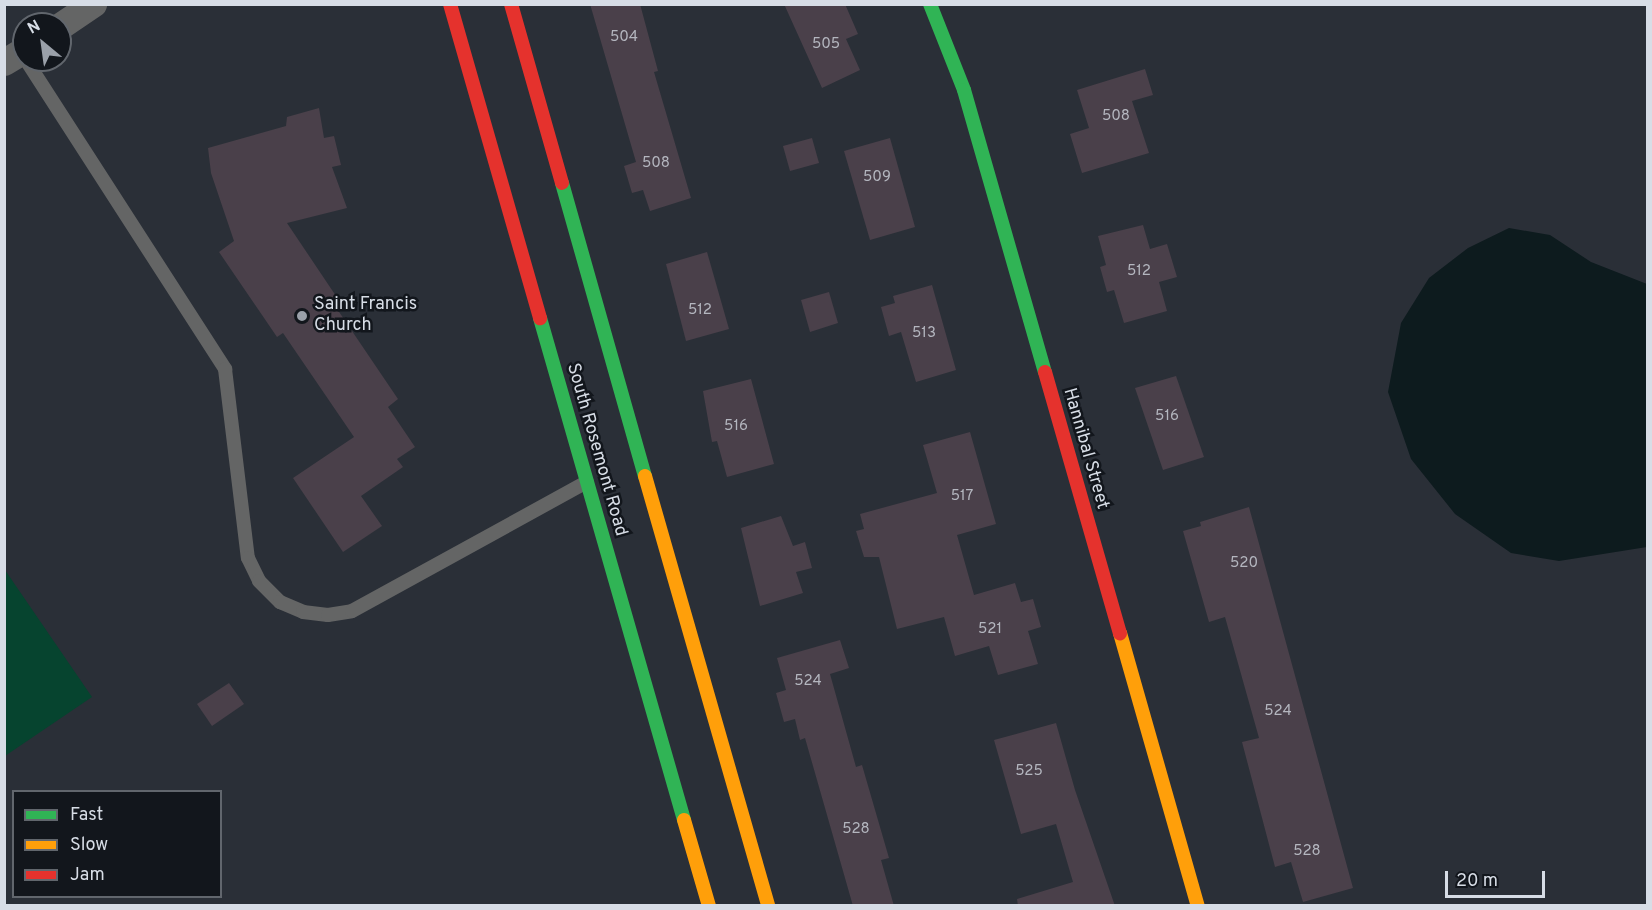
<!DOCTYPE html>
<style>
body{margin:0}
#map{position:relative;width:1652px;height:910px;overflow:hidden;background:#2a2f37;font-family:Overpass,sans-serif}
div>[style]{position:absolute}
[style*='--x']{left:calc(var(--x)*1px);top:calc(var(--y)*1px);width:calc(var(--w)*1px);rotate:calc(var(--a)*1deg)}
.green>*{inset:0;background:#06442f}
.water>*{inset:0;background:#0d1b1e}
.building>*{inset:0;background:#4a404a}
.lane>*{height:14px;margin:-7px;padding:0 7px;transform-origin:7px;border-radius:7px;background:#646565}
.street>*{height:27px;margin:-13.5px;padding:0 13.5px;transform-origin:13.5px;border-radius:13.5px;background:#646565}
.fast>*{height:14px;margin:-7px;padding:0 7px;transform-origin:7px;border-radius:7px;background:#30b455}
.slow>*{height:14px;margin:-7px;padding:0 7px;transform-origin:7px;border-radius:7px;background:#ff9f0a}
.jam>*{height:14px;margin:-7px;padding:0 7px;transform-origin:7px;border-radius:7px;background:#e5322d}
.dots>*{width:16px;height:16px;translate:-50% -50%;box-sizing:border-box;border:3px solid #12161c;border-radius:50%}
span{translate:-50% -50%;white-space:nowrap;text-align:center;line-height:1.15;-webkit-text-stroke:5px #12161c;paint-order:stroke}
.number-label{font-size:15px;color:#b4b6bf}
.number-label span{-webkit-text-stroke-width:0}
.poi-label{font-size:18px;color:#d7dde6}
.left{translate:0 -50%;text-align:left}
.street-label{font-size:18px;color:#d7dde6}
.frame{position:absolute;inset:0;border:6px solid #d7dde6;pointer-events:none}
.legend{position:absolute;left:12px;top:790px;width:210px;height:108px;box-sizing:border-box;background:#12161c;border:2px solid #61666d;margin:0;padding:8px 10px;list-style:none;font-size:18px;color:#d7dde6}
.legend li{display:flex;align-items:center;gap:12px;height:30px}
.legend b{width:30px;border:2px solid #61666d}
.north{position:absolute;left:12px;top:12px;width:60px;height:60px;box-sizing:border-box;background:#12161c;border:2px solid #61666d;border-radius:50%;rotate:331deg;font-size:16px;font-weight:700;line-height:24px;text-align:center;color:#d7dde6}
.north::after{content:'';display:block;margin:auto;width:21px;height:27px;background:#9aa0a9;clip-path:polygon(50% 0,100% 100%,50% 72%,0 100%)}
.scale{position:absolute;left:1445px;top:871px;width:100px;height:27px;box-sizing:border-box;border:3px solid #d7dde6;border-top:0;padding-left:8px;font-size:18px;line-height:21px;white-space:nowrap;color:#d7dde6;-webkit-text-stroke:4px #12161c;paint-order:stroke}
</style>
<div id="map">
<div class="green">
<i style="clip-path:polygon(5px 570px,92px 697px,5px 756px,4px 756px)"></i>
</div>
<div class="water">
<i style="clip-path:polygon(1509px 228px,1550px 235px,1591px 262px,1647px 284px,1647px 547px,1559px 561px,1511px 553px,1455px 514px,1411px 459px,1388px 392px,1401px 323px,1429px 278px,1468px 248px)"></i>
</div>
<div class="building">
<i style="clip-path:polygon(590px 4px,640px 4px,658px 71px,654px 72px,691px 198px,650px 211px,643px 190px,632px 193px,624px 166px,636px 162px)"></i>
<i style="clip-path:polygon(784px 4px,845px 4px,858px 34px,846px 39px,860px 70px,822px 88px)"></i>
<i style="clip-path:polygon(1145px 69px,1153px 95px,1132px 101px,1149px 153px,1082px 173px,1070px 134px,1089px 128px,1077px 90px)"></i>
<i style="clip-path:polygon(319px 108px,324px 138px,334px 136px,341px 165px,332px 167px,347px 208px,287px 223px,336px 296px,331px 300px,398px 399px,388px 407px,415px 447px,397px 459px,403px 467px,361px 496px,382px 526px,343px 552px,293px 478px,354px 437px,283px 333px,277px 337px,219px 252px,234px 241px,211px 173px,208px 148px,286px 126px,287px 117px)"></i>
<i style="clip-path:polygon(812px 138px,819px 163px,790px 171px,783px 146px)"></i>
<i style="clip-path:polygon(890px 138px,915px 227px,870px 240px,844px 151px)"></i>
<i style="clip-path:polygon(1143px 225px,1150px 249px,1167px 244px,1177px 277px,1159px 282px,1167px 311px,1124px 323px,1114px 290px,1107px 292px,1100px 267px,1106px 265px,1098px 236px)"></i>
<i style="clip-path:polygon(707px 252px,729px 329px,686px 341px,666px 264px)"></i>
<i style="clip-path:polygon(932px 285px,956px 370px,916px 382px,901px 332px,889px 336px,881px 307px,895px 303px,893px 296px)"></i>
<i style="clip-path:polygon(829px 292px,838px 323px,810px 332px,801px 300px)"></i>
<i style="clip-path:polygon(1176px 376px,1204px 457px,1163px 470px,1135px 388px)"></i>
<i style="clip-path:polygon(751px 379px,774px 464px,727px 477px,717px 441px,712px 442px,703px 391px)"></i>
<i style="clip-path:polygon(970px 432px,996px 524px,957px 535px,974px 595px,1015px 583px,1021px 602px,1033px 599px,1041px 627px,1028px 631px,1038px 664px,998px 675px,989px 646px,955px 656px,944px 617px,897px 629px,879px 557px,864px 557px,856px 531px,864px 529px,860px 514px,937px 493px,923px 445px)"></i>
<i style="clip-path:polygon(1249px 507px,1353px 888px,1303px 902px,1291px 862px,1275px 867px,1242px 742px,1259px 738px,1225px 617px,1209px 622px,1183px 531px,1201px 526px,1200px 522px)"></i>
<i style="clip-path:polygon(781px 516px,793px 546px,805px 542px,812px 568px,796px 572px,803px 593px,760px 606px,741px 528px)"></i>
<i style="clip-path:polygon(840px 640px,849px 668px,830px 674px,856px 767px,862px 765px,889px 858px,881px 860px,894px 906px,853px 906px,805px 738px,800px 740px,795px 719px,784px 722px,776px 693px,786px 690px,777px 658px)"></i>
<i style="clip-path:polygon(229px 683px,244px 704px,212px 726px,197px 704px)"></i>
<i style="clip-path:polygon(1056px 723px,1075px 790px,1115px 906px,1018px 906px,1017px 899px,1073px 882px,1056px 824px,1021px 834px,994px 740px)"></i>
</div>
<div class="lane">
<i style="--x:26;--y:60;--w:368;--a:57.2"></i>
<i style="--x:225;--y:369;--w:190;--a:83.1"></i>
<i style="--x:248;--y:558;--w:25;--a:64"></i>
<i style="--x:259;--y:581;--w:30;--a:45"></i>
<i style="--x:280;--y:602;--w:25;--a:23"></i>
<i style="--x:303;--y:612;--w:25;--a:7"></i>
<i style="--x:328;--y:615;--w:24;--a:-9"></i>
<i style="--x:352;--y:611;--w:268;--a:-28.8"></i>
</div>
<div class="street">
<i style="--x:60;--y:26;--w:40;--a:-34"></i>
<i style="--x:4;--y:62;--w:23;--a:-31"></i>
</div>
<div class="fast">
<i style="--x:930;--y:4;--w:92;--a:68.4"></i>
<i style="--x:964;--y:90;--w:293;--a:74"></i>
<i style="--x:562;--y:183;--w:305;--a:74.2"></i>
<i style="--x:540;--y:318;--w:522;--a:73.99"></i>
</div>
<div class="slow">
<i style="--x:645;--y:476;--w:447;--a:74"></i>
<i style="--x:1120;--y:633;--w:284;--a:74.1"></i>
<i style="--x:684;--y:820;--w:90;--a:73.8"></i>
</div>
<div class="jam">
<i style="--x:450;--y:4;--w:327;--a:74"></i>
<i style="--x:511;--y:4;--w:186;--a:74.1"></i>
<i style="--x:1045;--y:372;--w:272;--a:74"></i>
</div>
<div class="dots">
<i style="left:302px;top:316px;background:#9aa0a9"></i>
</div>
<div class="number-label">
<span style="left:624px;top:38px">504</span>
<span style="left:826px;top:45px">505</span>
<span style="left:1116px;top:117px">508</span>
<span style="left:656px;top:164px">508</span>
<span style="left:877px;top:178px">509</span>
<span style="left:1139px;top:272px">512</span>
<span style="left:700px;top:311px">512</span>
<span style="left:924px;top:334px">513</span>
<span style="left:1167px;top:417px">516</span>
<span style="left:736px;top:427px">516</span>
<span style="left:962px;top:497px">517</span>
<span style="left:1244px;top:564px">520</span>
<span style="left:990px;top:630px">521</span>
<span style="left:808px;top:682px">524</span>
<span style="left:1278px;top:712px">524</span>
<span style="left:1029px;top:772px">525</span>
<span style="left:856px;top:830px">528</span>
<span style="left:1307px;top:852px">528</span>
</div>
<div class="poi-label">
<span class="left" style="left:314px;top:316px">Saint Francis<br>Church</span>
</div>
<div class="street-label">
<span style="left:1085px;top:449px;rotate:74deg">Hannibal Street</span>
<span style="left:596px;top:450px;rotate:74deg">South Rosemont Road</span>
</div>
<div class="frame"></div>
<ul class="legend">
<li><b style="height:8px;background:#30b455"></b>Fast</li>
<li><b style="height:8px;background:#ff9f0a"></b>Slow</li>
<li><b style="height:8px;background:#e5322d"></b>Jam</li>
</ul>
<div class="north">N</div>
<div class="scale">20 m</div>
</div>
